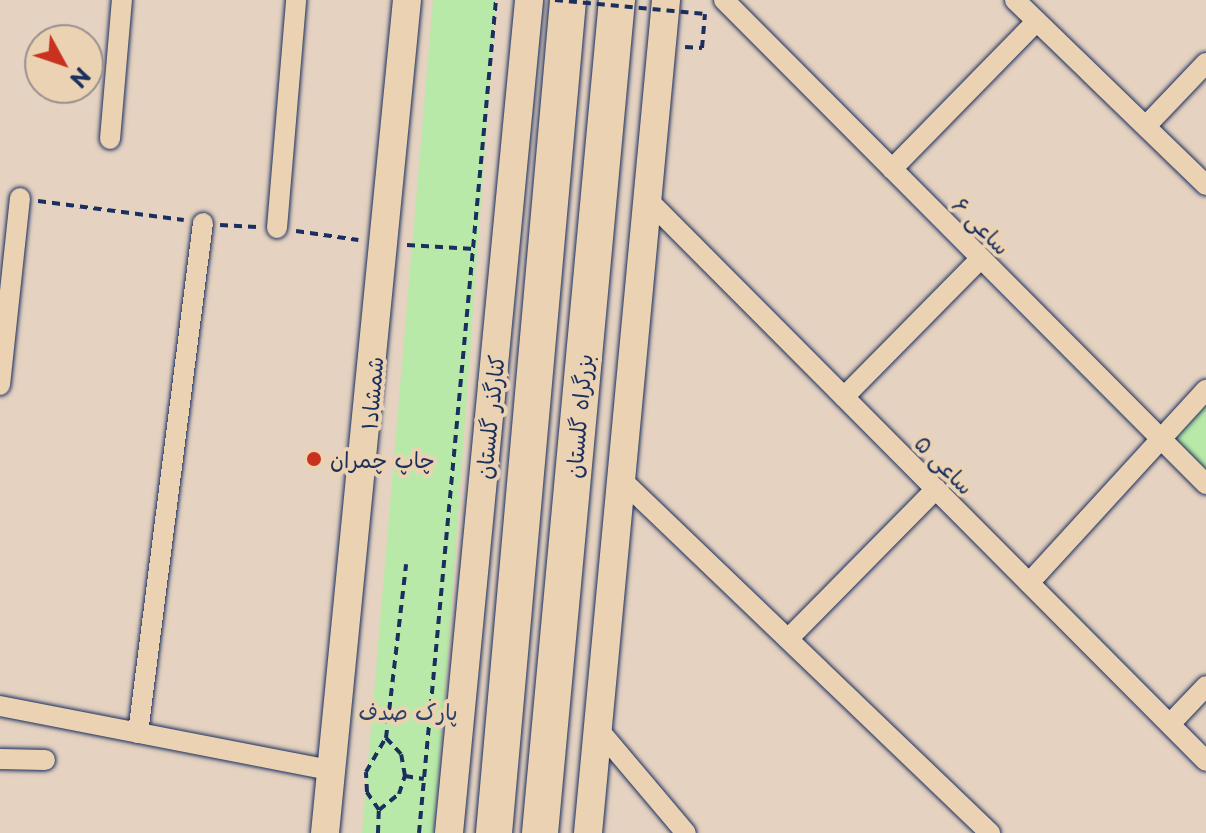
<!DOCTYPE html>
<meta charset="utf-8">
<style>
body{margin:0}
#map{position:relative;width:1206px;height:833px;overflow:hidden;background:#e5d2c1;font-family:"Playpen Sans","Playpen Sans Arabic",sans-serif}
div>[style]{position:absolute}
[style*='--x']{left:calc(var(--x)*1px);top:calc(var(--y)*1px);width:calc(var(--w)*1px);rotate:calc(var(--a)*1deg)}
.green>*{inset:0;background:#b9e9a8}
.path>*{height:4px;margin-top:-2px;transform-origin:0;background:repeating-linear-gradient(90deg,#1b2f5e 0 8px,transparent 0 14px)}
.roads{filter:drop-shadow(0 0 2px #1b2f5e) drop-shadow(0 0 2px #1b2f5e)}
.street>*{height:20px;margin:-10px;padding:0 10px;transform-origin:10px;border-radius:10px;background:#ead2b2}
.secondary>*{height:28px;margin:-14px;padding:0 14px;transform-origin:14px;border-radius:14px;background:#ead2b2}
.highway>*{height:36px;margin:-18px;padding:0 18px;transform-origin:18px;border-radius:18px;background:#ead2b2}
.path-bridge>*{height:4px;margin-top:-2px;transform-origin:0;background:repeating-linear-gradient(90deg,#1b2f5e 0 8px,transparent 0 14px)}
.dots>*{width:22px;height:22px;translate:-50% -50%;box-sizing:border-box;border:4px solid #ead2b2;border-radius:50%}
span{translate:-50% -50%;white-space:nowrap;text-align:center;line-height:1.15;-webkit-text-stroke:8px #ead2b2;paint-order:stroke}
.street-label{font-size:22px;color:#1b2f5e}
.poi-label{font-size:22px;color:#1b2f5e}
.left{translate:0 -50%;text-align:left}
.park-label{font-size:22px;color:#2b4265}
.north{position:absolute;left:24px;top:24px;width:80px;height:80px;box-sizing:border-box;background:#ead2b2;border:2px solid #979190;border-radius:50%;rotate:130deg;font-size:22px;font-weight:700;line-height:32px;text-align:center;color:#1b2f5e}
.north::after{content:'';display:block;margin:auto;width:28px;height:36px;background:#c8321e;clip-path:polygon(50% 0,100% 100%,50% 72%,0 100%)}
</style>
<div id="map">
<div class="green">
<i style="clip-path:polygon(433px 0,496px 0,444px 707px,433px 833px,362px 833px)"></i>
<i style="clip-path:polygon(1206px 390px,1206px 484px,1161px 439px)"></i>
</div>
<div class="path">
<i style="--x:685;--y:47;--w:17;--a:3"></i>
<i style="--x:702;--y:48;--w:34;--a:-85"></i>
<i style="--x:38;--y:201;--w:147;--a:7.4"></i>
<i style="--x:220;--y:225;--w:39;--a:3"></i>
<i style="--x:296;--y:231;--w:63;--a:8.3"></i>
<i style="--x:407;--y:245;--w:67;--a:3.4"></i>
<i style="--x:405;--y:776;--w:19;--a:9"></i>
<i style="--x:379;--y:810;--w:26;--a:-39"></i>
<i style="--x:399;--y:794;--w:19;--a:-72"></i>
<i style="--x:405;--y:776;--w:22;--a:-100"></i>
<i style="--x:401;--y:754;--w:22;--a:-133"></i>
<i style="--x:378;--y:833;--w:23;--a:-88"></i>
<i style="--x:379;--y:810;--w:22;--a:-124"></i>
<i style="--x:367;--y:792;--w:20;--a:-93"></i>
<i style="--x:366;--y:772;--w:39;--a:-60"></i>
<i style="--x:386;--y:738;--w:175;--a:-83.4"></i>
<i style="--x:419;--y:833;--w:837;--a:-84.72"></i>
</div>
<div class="roads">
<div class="street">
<i style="--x:724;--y:0;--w:683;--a:45.12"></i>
<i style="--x:1015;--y:0;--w:266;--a:44.1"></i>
<i style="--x:1146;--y:126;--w:87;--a:-46.4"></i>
<i style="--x:110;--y:139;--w:140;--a:-85.1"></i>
<i style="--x:892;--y:169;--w:207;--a:-45.6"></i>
<i style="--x:650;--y:202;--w:788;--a:45.15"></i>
<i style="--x:277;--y:228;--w:229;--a:-85.2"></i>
<i style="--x:0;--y:385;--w:188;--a:-83.9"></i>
<i style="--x:844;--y:397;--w:195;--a:-45.4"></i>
<i style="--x:625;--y:483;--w:506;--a:43.8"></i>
<i style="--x:1029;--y:583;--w:262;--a:-47.5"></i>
<i style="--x:788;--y:639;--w:211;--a:-45.4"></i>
<i style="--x:0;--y:706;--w:335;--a:11"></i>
<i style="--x:1170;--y:724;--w:52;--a:-46.5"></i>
<i style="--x:598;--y:729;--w:136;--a:49.8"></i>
<i style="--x:138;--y:733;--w:514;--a:-82.74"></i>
<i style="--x:0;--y:759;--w:45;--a:1.3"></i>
</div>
<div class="secondary">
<i style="--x:325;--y:833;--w:837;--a:-84.38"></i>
<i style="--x:449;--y:833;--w:837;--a:-84.51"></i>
<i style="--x:588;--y:833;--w:837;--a:-84.65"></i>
</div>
<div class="highway">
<i style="--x:494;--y:833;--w:836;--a:-84.92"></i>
<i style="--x:540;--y:833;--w:837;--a:-84.72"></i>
</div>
</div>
<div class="path-bridge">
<i style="--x:555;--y:0;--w:151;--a:5.3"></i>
</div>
<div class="dots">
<i style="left:314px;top:459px;background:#c8321e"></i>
</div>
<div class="street-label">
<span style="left:982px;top:225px;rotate:45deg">ساعی ۶</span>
<span style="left:371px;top:393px;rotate:-85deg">شمشاد۱</span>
<span style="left:578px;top:416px;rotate:-85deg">بزرگراه گلستان</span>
<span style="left:489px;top:417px;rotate:-84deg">کنارگذر گلستان</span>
<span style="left:945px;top:464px;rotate:45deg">ساعی ۵</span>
</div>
<div class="poi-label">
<span class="left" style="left:330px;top:459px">چاپ چمران</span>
</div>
<div class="park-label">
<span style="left:408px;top:711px">پارک صدف</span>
</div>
<div class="north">N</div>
</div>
